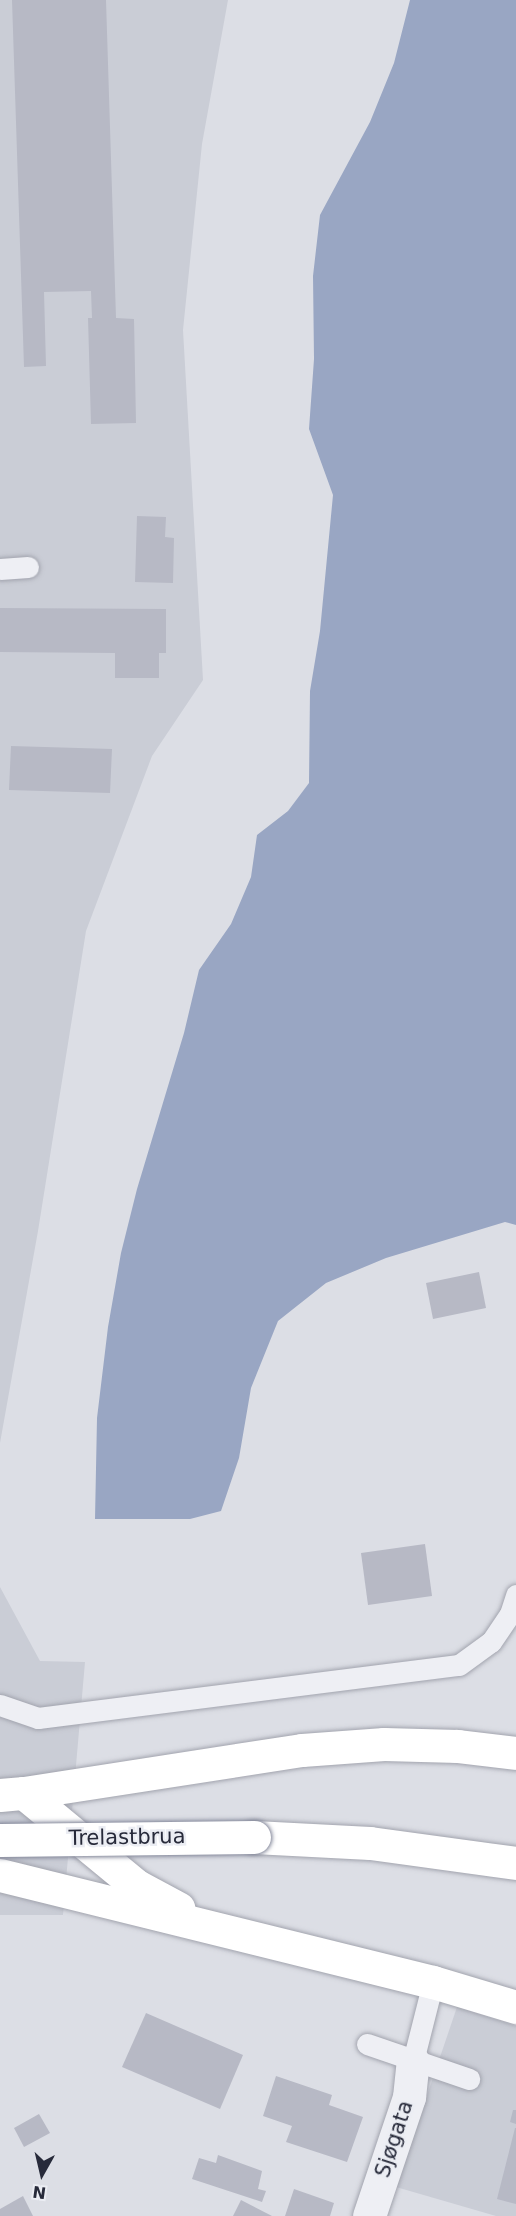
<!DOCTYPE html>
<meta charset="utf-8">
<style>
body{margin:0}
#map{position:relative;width:516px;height:2216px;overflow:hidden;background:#dcdee5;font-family:"DejaVu Sans",sans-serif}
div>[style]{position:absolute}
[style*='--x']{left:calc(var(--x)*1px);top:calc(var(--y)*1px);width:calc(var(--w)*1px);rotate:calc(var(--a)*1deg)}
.built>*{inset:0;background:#cacdd6}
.water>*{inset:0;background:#99a6c3}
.building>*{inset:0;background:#b7b9c5}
.roads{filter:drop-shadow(0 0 2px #a2a4ae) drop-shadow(0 0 2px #a2a4ae)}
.lane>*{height:21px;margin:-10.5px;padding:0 10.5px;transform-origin:10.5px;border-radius:10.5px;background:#eeeff4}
.street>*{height:33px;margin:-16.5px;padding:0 16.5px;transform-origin:16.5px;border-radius:16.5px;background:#eeeff4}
.secondary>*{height:33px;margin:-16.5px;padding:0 16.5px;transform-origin:16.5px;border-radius:16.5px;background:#fff}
.highway>*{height:33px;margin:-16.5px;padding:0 16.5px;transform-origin:16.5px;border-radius:16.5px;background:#fff}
.bridges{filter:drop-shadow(0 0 2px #85899b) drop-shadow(0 0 2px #85899b)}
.highway-bridge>*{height:33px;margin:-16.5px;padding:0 16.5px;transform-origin:16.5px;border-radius:16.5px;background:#fff}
span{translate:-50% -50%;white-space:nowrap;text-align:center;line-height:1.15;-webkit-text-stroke:5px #ebedf3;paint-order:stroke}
.street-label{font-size:21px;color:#272a3a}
.north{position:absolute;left:12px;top:2144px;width:60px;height:60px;-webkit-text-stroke:4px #ebedf3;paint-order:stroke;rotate:188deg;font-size:16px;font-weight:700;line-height:24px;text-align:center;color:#272a3a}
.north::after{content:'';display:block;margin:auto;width:21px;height:27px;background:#272a3a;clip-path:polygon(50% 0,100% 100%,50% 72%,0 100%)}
</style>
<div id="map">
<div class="built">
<i style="clip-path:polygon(0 0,228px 0,202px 144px,183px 330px,203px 680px,152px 756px,86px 931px,38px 1231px,0 1443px)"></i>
<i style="clip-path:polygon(0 1587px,40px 1661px,85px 1662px,63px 1915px,0 1915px)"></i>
<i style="clip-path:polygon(457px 2007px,516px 2026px,516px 2216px,496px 2216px,396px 2187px)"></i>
</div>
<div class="water">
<i style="clip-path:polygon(410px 0,516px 0,516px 1225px,505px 1222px,386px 1258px,326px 1283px,278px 1321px,251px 1388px,239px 1458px,221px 1511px,190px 1519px,95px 1519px,97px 1418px,108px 1327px,121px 1253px,137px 1189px,184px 1033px,199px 970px,231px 924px,251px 877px,257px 835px,288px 811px,309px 783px,310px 691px,320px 631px,333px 495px,309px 429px,314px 359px,313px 276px,320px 215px,370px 122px,394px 63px)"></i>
</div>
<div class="building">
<i style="clip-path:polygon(12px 0,106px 0,116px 318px,134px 319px,136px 423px,91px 424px,88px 318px,92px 318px,91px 291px,44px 292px,46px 366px,24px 367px)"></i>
<i style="clip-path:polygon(137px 516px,166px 517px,165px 537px,174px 538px,173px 583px,135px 582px)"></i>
<i style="clip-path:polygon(0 608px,166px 609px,166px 653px,159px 653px,159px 678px,115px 678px,115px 653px,0 652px)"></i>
<i style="clip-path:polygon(11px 746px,112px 749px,110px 793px,9px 790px)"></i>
<i style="clip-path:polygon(479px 1272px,486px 1308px,433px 1319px,426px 1283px)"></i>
<i style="clip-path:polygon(425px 1544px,432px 1596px,368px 1605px,361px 1553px)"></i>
<i style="clip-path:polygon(146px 2013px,243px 2055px,220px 2109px,122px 2067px)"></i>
<i style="clip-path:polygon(276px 2076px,332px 2095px,329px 2105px,363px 2117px,347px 2162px,286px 2142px,292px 2126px,263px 2116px)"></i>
<i style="clip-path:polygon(513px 2110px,516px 2110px,516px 2124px,510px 2122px)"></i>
<i style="clip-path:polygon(39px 2114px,50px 2133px,24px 2147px,14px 2128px)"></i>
<i style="clip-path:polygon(515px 2128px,516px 2128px,516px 2204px,497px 2199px)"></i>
<i style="clip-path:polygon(218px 2155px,262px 2171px,258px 2189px,266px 2191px,262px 2202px,192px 2179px,199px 2158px,216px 2163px)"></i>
<i style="clip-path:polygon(294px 2189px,334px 2203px,330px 2216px,285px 2216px)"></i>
<i style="clip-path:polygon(23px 2196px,33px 2216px,0 2216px,0 2209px)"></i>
<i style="clip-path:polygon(241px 2200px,272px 2216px,233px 2216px)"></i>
</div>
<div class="roads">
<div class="lane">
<i style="--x:0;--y:569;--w:28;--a:-4"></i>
<i style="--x:0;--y:1705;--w:40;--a:18.9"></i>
<i style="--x:38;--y:1718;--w:424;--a:-7.2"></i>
<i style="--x:459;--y:1665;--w:39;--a:-36"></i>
<i style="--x:491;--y:1642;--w:34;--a:-56"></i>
<i style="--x:510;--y:1614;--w:20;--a:-72"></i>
<i style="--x:367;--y:2044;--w:108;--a:18.9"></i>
<i style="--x:413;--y:2061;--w:81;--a:-75.8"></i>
</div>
<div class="street">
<i style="--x:369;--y:2216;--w:126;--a:-71.4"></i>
<i style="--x:409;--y:2097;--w:36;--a:-84"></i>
</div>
<div class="secondary">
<i style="--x:0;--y:1795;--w:24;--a:-5"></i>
<i style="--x:24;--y:1793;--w:146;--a:39.5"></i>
<i style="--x:137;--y:1886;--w:47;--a:28.2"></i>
<i style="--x:0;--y:1875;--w:446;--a:13.9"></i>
<i style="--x:433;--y:1982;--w:87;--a:16.8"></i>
</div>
<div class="highway">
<i style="--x:24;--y:1793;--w:281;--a:-8.8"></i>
<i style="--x:302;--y:1750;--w:82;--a:-4.2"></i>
<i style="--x:384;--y:1744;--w:74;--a:1.5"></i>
<i style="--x:458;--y:1746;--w:58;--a:6.9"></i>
<i style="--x:254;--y:1837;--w:116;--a:3"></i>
<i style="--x:370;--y:1843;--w:147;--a:7.8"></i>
</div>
</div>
<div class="bridges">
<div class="highway-bridge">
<i style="--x:0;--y:1840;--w:254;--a:-0.7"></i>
</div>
</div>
<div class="street-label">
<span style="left:127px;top:1837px;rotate:-1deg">Trelastbrua</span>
<span style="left:394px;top:2139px;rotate:-72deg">Sjøgata</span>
</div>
<div class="north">N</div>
</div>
